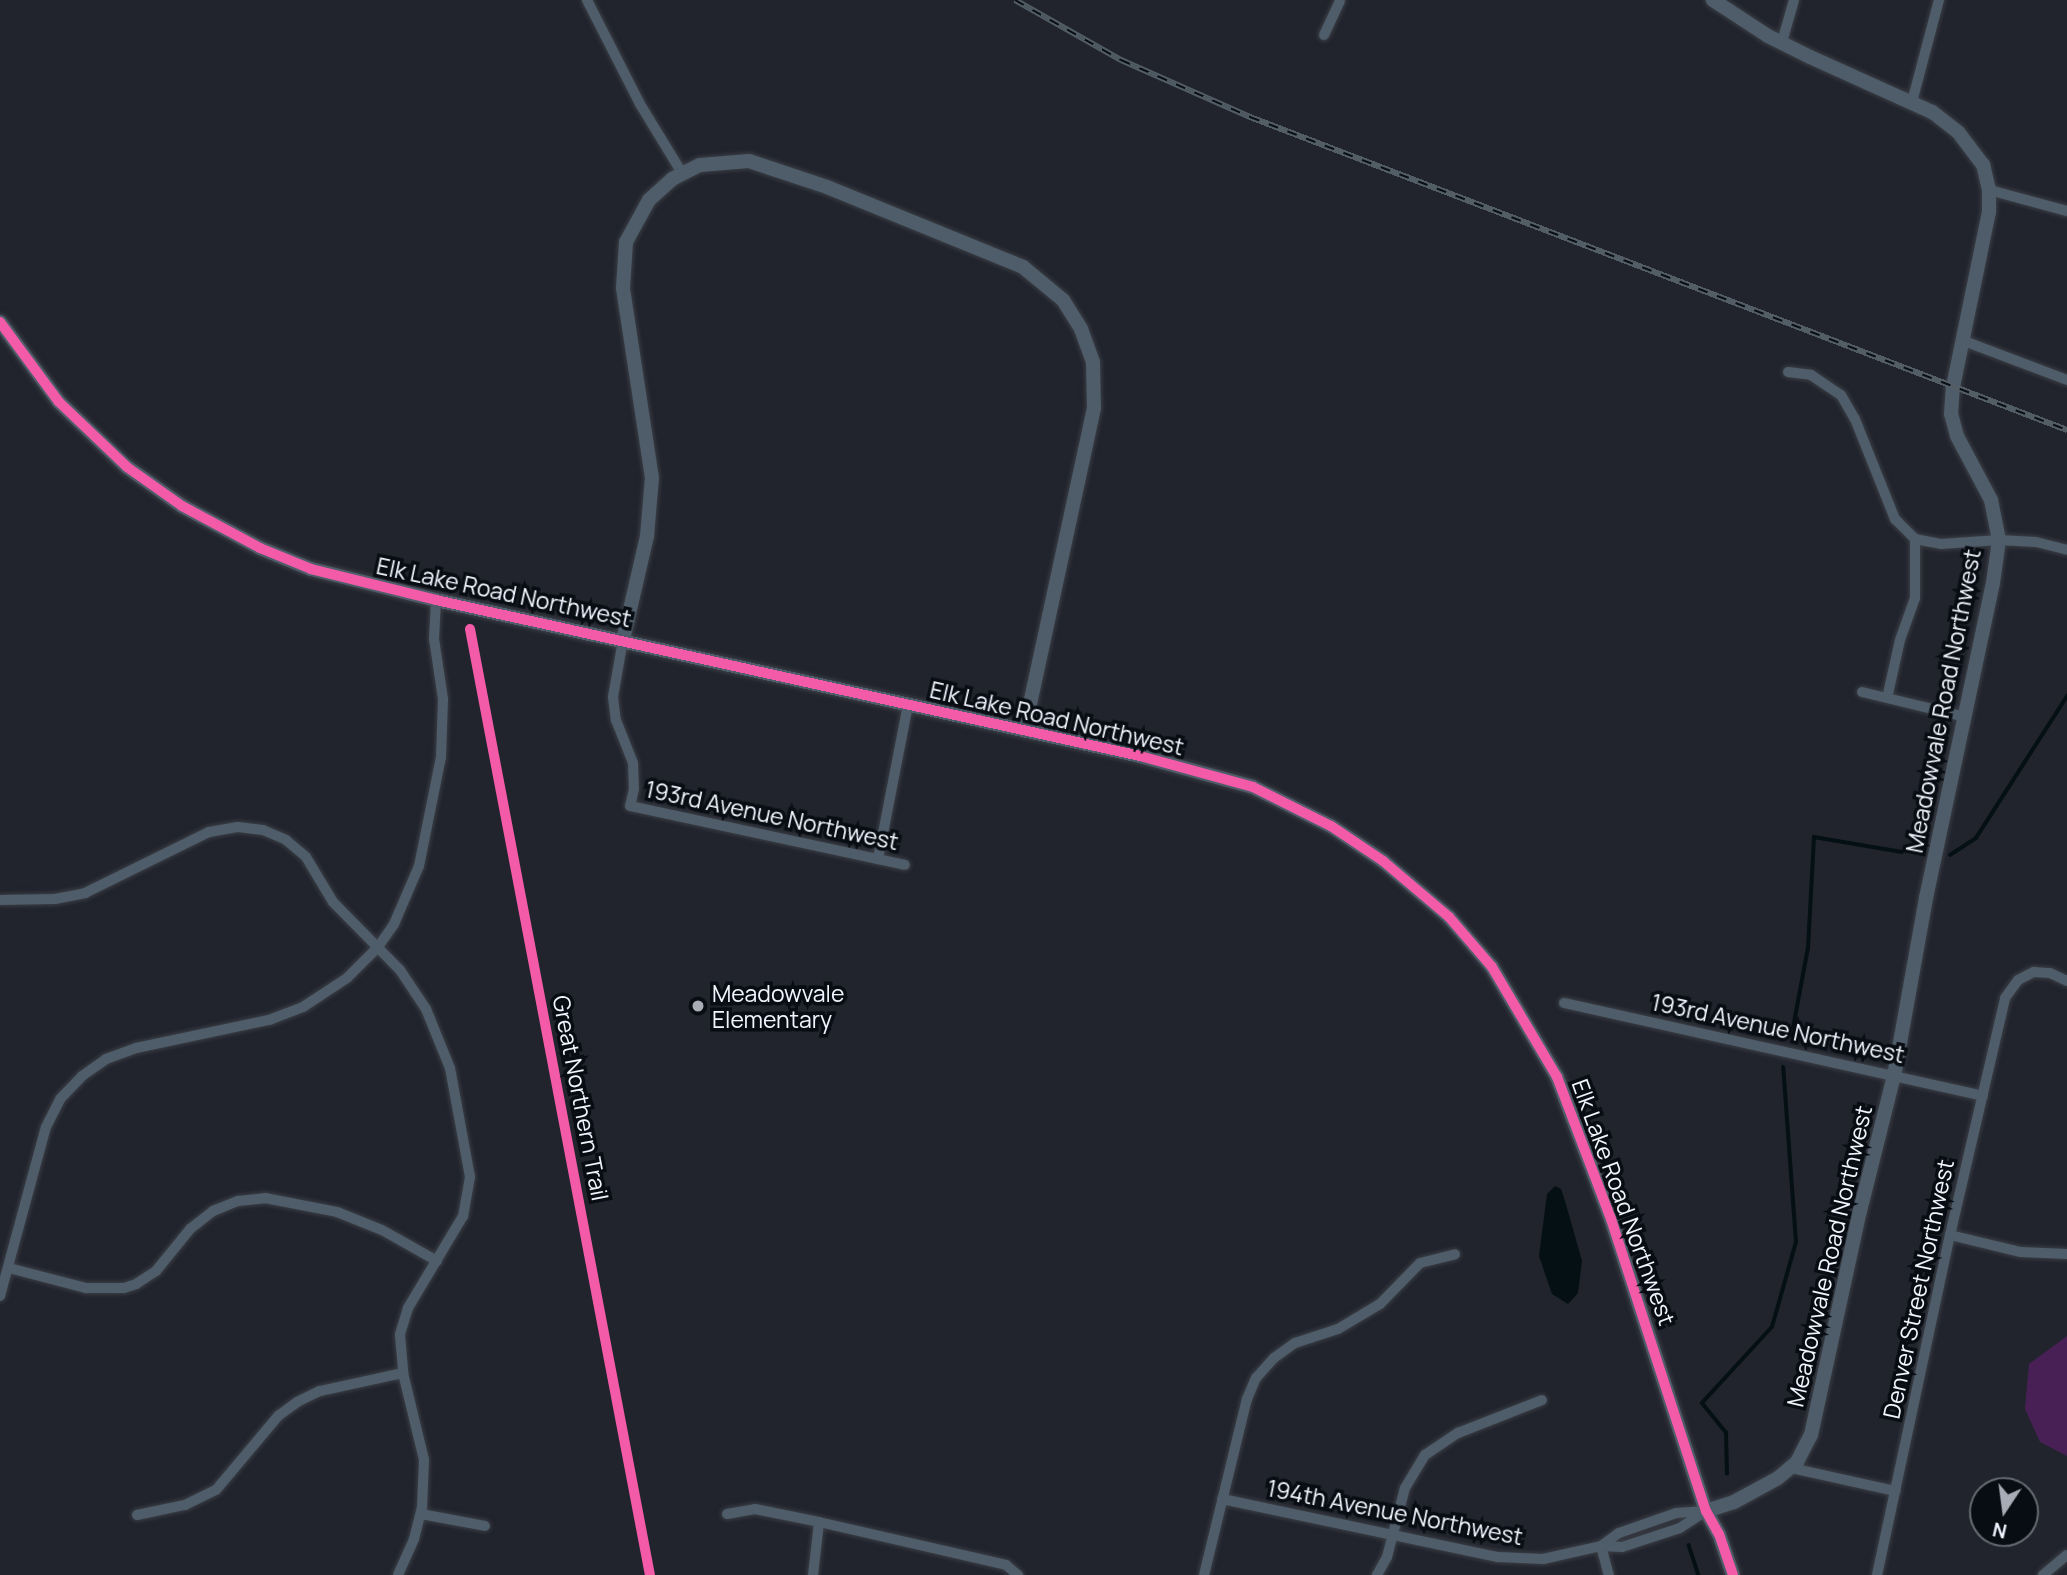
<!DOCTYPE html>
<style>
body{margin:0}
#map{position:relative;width:2067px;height:1575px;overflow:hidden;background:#21242d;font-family:Manrope,sans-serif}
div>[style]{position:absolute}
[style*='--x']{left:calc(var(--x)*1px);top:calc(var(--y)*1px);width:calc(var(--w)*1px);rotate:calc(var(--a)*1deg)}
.green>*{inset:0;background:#492056}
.water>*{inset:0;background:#051014}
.stream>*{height:3.5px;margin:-1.75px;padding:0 1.75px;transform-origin:1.75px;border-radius:1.75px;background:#051014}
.roads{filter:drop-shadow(0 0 2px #3b3e45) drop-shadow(0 0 2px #3b3e45)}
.minor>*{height:10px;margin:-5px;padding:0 5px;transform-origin:5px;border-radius:5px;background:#4e5d69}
.tertiary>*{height:14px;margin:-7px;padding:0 7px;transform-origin:7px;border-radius:7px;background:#4e5d69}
.rail>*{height:6px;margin-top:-3px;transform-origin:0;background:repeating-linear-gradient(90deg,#080c13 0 10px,#525d66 0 20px);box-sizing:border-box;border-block:2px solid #525d66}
.cycleway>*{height:10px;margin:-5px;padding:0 5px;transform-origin:5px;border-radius:5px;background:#f35aa7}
.dots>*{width:19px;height:19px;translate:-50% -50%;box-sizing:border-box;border:4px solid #080c13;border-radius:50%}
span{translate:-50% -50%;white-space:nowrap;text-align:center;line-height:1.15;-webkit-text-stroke:7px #080c13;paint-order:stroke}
.street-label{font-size:23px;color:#f1f5ff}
.poi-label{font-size:23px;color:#f1f5ff}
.left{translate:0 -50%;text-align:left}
.north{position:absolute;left:1969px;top:1477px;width:70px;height:70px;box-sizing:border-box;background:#080c13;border:2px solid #656971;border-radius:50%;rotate:193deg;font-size:19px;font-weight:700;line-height:28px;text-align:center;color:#f1f5ff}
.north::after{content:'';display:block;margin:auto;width:24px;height:32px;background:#a8acb6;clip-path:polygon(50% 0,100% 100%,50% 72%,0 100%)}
</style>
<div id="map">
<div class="green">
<i style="clip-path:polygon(2067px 1336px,2067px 1456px,2040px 1442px,2025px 1409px,2029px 1364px)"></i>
</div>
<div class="water">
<i style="clip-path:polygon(1555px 1186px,1561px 1189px,1565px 1201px,1582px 1261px,1578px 1293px,1568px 1304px,1552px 1294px,1539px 1256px,1547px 1194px)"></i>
</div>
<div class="stream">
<i style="--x:1950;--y:855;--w:31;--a:-33"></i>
<i style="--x:1976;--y:838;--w:169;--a:-57.3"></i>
<i style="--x:1793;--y:1028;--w:81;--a:-79.4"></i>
<i style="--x:1808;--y:948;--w:111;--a:-86.9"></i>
<i style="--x:1814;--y:837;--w:89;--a:9.7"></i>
<i style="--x:1727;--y:1474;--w:41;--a:-91.4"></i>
<i style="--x:1726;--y:1433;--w:38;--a:-129"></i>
<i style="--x:1702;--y:1403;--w:103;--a:-47.4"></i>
<i style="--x:1772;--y:1327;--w:88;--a:-74.2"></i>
<i style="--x:1796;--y:1242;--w:175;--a:-94.2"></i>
<i style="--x:1689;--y:1545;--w:32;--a:72"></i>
</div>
<div class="roads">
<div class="minor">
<i style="--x:587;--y:0;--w:117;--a:63"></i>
<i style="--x:640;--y:104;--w:81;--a:58.7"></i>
<i style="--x:1324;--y:35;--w:38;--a:-65"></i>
<i style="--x:1782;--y:42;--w:44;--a:-74.1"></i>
<i style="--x:1912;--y:102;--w:106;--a:-75.2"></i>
<i style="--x:1989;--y:190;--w:81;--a:15.1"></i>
<i style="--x:1964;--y:341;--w:110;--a:20.7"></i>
<i style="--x:1788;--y:372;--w:23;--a:7"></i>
<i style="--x:1811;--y:375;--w:36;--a:34"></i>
<i style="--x:1841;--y:395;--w:28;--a:60"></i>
<i style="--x:1855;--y:419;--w:108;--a:68.2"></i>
<i style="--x:1895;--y:519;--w:28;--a:45"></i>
<i style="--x:1915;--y:539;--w:59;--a:90"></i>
<i style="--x:1915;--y:598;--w:45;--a:109.7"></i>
<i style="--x:1900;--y:640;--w:59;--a:102.6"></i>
<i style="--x:1915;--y:539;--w:26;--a:11"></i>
<i style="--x:1941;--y:544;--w:58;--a:-3.9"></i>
<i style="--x:1999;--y:540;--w:37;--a:3"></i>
<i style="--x:2036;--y:542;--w:32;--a:14"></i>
<i style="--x:623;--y:640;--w:58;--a:100"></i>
<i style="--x:613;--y:697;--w:23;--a:83"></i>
<i style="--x:616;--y:720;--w:46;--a:68.4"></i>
<i style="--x:633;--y:763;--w:26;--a:88"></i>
<i style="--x:634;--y:789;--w:17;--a:103"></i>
<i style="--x:630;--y:806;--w:281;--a:12.1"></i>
<i style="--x:1862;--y:692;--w:106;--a:13.6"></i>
<i style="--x:878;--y:859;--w:157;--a:-79"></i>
<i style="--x:0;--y:900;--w:55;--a:-1"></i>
<i style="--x:55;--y:899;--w:31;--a:-11"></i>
<i style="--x:85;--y:893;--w:138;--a:-26.2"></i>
<i style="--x:209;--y:832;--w:29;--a:-10"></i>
<i style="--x:238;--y:827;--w:25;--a:7"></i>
<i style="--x:263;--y:830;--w:25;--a:23"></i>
<i style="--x:286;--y:840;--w:26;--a:40"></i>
<i style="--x:306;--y:857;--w:52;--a:59"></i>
<i style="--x:333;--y:902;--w:95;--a:45.4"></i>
<i style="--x:400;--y:970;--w:47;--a:56.3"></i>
<i style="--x:426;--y:1009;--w:64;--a:67.9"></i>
<i style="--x:450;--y:1068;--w:111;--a:79.6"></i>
<i style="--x:470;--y:1177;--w:40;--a:100"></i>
<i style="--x:463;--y:1216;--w:107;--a:120.9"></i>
<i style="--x:408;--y:1308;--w:28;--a:107"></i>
<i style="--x:400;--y:1335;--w:38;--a:85"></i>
<i style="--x:403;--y:1373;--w:89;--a:76.4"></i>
<i style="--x:424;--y:1460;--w:47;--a:92.4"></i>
<i style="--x:422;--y:1507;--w:33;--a:104"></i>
<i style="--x:414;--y:1539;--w:39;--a:114"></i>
<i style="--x:1564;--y:1003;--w:429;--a:12.5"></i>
<i style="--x:1950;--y:1235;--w:73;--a:13.5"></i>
<i style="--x:2021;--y:1252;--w:46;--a:2.5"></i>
<i style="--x:9;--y:1268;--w:80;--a:14.6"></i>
<i style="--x:86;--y:1288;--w:38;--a:0"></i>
<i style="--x:124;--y:1288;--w:13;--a:-18"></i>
<i style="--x:136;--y:1284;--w:24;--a:-33"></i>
<i style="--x:156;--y:1271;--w:54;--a:-51"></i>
<i style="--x:190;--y:1229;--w:29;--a:-38"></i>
<i style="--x:213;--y:1211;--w:27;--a:-22"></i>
<i style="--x:238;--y:1201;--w:27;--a:-6"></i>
<i style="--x:265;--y:1198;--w:73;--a:11"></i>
<i style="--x:337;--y:1212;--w:48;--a:21.8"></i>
<i style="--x:382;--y:1230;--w:63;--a:29.4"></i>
<i style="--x:0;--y:1296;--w:175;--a:-74.8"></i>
<i style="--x:46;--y:1127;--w:31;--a:-63"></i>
<i style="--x:60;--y:1099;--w:32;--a:-46"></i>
<i style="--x:82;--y:1076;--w:29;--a:-35"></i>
<i style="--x:106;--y:1059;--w:32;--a:-20"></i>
<i style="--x:136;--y:1048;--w:136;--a:-11.9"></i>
<i style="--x:269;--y:1020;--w:36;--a:-21"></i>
<i style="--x:303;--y:1007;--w:53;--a:-33.4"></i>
<i style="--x:347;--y:978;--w:44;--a:-45"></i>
<i style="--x:378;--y:947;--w:28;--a:-55"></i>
<i style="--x:394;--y:924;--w:63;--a:-66.7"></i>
<i style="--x:419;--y:866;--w:111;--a:-78.6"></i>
<i style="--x:441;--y:757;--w:58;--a:-88"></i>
<i style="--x:443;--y:699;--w:61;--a:-98.5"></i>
<i style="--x:434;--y:639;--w:39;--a:-87"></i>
<i style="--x:1791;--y:1468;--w:107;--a:12.4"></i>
<i style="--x:1222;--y:1499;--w:282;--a:11.9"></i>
<i style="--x:1498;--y:1557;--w:45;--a:2.5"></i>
<i style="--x:1543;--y:1559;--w:59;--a:-12.6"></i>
<i style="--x:1601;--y:1546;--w:30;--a:75"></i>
<i style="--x:1706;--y:1511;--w:31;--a:147"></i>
<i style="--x:1680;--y:1528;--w:61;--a:161.9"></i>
<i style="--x:1622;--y:1547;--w:21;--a:-177"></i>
<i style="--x:1601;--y:1546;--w:22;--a:-36"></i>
<i style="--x:1619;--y:1533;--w:60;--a:-19.3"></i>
<i style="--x:1676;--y:1513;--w:30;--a:-4"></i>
<i style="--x:421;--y:1514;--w:65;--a:10.6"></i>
<i style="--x:727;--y:1514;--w:28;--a:-10"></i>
<i style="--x:755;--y:1509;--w:65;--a:11.5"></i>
<i style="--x:819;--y:1522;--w:192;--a:12.9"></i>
<i style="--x:1006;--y:1565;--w:16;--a:40"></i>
<i style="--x:137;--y:1515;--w:49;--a:-11.8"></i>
<i style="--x:185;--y:1505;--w:34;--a:-26"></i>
<i style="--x:216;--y:1490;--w:97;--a:-50"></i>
<i style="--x:278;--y:1416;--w:24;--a:-36"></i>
<i style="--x:297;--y:1402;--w:25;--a:-26"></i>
<i style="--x:320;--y:1391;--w:85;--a:-12.2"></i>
<i style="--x:813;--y:1575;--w:53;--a:-83.5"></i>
<i style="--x:1204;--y:1575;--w:181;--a:-76.3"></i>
<i style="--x:1247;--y:1399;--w:23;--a:-67"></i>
<i style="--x:1256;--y:1378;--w:27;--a:-48"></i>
<i style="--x:1274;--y:1358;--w:26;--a:-36"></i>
<i style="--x:1295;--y:1343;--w:45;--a:-18"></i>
<i style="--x:1338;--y:1329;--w:49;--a:-30.8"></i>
<i style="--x:1380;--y:1304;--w:57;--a:-45.7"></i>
<i style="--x:1420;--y:1263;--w:36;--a:-14"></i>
<i style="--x:1377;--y:1575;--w:21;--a:-61"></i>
<i style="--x:1387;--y:1557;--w:71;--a:-75.4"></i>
<i style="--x:1405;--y:1488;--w:39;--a:-59"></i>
<i style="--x:1425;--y:1455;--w:40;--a:-34"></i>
<i style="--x:1458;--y:1433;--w:90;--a:-21.4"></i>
<i style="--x:1877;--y:1575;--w:348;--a:-77.9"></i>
<i style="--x:1950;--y:1235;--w:243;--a:-76.9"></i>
<i style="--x:2005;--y:998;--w:22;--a:-54"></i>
<i style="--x:2018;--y:980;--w:18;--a:-27"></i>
<i style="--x:2034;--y:972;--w:16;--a:4"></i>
<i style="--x:2050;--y:973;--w:19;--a:25"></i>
<i style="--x:2043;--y:1575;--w:31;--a:-40"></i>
</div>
<div class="tertiary">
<i style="--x:0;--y:322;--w:99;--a:53.6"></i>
<i style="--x:59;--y:402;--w:94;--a:43.7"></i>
<i style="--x:127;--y:467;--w:67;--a:35.3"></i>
<i style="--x:182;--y:506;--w:89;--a:28.3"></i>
<i style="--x:260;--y:548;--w:55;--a:22.4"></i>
<i style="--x:311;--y:569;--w:129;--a:13.9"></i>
<i style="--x:436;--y:600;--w:721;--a:12.49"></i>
<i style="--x:1140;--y:756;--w:117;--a:15.3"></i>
<i style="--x:1253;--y:787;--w:87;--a:26.6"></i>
<i style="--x:1331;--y:826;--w:63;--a:33.9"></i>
<i style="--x:1383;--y:861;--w:87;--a:40.3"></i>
<i style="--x:1449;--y:917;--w:66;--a:49.3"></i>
<i style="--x:1492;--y:967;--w:128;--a:59.4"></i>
<i style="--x:1557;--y:1077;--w:152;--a:69.2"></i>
<i style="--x:1611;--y:1219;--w:307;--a:72"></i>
<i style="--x:1706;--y:1511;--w:26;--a:61"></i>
<i style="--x:1719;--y:1534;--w:43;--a:71.1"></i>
<i style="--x:623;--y:640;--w:107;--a:-77"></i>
<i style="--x:647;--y:536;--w:58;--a:-85.1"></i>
<i style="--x:652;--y:478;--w:192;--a:-98.7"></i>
<i style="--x:623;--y:288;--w:46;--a:-86.3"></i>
<i style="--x:626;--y:242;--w:48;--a:-61.3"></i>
<i style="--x:649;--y:200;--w:31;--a:-42"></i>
<i style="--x:672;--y:179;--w:31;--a:-27"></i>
<i style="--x:700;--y:165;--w:49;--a:-4.7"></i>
<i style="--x:749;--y:161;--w:82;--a:18.4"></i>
<i style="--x:827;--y:187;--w:212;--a:22.2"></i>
<i style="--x:1023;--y:267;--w:52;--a:39.5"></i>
<i style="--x:1063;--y:300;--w:34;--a:58"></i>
<i style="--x:1081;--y:329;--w:35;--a:70"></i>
<i style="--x:1093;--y:362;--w:46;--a:88.8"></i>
<i style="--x:1094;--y:408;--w:330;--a:102.2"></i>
<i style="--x:1706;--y:1511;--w:29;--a:-18"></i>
<i style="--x:1734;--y:1502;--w:50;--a:-28.6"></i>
<i style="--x:1778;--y:1478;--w:25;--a:-40"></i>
<i style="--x:1797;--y:1462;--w:30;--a:-63"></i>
<i style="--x:1811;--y:1435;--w:229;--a:-77.7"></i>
<i style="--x:1860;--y:1211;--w:139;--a:-75.9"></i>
<i style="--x:1894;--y:1076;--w:181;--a:-79.8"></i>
<i style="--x:1926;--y:898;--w:322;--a:-78"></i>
<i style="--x:1993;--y:583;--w:43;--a:-82.1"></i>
<i style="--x:1999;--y:540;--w:41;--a:-101.3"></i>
<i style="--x:1991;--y:500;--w:72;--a:-118"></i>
<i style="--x:1957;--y:436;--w:23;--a:-105"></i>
<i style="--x:1951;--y:414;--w:27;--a:-86"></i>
<i style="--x:1953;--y:387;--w:179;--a:-78.4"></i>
<i style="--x:1989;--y:212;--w:22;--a:-90"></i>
<i style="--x:1989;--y:190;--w:26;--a:-103"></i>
<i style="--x:1983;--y:165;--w:41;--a:-127.1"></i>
<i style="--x:1958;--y:132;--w:33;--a:-142"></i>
<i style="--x:1932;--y:112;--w:134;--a:-155.7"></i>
<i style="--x:1810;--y:57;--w:47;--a:-153.4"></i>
<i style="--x:1768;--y:36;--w:66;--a:-146.8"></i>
</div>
</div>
<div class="rail">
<i style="--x:1015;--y:0;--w:122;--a:29.5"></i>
<i style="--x:1121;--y:60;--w:141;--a:23.8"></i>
<i style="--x:1250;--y:117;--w:875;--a:20.96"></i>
</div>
<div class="cycleway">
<i style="--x:0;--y:322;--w:99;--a:53.6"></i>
<i style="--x:59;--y:402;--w:94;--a:43.7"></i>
<i style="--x:127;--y:467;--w:67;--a:35.3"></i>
<i style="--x:182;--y:506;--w:89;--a:28.3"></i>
<i style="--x:260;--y:548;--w:55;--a:22.4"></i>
<i style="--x:311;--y:569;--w:129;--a:13.9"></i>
<i style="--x:436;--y:600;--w:721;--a:12.49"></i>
<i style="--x:1140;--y:756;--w:117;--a:15.3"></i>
<i style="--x:1253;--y:787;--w:87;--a:26.6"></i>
<i style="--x:1331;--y:826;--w:63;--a:33.9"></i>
<i style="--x:1383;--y:861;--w:87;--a:40.3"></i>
<i style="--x:1449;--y:917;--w:66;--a:49.3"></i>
<i style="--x:1492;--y:967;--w:128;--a:59.4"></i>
<i style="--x:1557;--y:1077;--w:152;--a:69.2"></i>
<i style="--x:1611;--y:1219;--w:307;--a:72"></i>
<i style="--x:1706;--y:1511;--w:26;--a:61"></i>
<i style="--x:1719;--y:1534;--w:43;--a:71.1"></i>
<i style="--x:470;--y:629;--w:963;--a:79.23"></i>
</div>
<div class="dots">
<i style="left:698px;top:1006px;background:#a8acb6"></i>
</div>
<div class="street-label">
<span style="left:504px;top:592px;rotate:12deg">Elk Lake Road Northwest</span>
<span style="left:1943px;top:701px;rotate:-79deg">Meadowvale Road Northwest</span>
<span style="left:1057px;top:718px;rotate:13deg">Elk Lake Road Northwest</span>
<span style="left:772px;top:815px;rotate:12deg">193rd Avenue Northwest</span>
<span style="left:1778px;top:1028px;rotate:12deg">193rd Avenue Northwest</span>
<span style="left:581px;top:1098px;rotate:79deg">Great Northern Trail</span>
<span style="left:1624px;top:1202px;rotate:70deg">Elk Lake Road Northwest</span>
<span style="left:1829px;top:1256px;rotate:-77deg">Meadowvale Road Northwest</span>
<span style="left:1918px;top:1289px;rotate:-78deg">Denver Street Northwest</span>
<span style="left:1395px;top:1512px;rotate:11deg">194th Avenue Northwest</span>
</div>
<div class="poi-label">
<span class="left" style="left:712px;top:1006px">Meadowvale<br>Elementary</span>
</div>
<div class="north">N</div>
</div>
